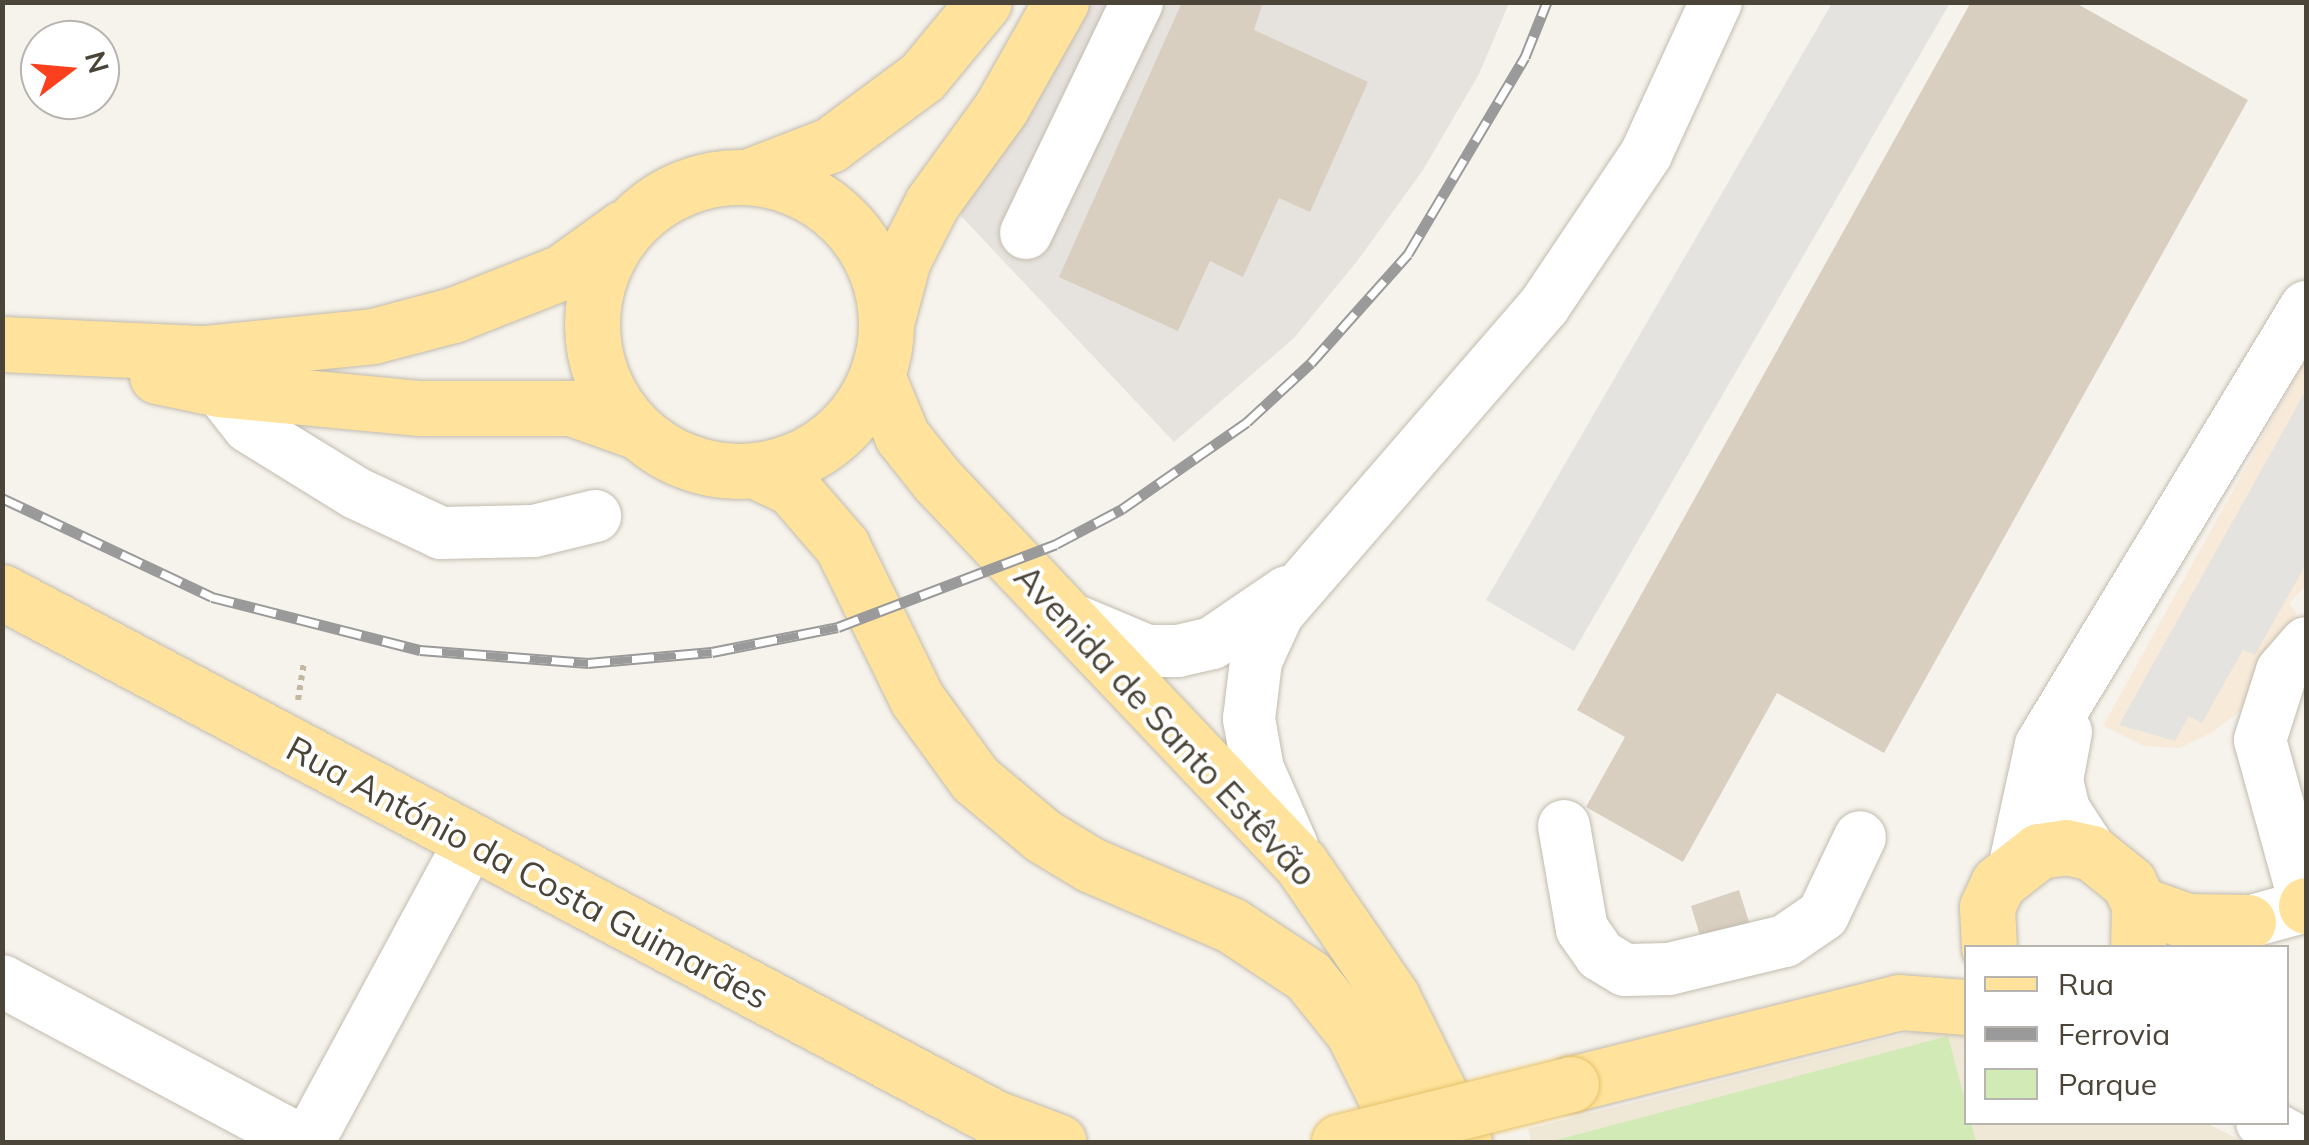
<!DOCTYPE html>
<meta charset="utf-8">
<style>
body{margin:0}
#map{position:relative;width:2309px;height:1145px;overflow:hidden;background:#f6f3ec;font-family:Mulish,sans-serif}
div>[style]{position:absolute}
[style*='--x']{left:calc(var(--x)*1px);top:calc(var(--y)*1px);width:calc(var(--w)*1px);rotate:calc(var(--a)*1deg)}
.commercial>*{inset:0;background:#f7ead8}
.industrial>*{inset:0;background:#e6e2dd}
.education>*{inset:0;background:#efe8d6}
.green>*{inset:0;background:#d2eab5}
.parking>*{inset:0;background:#e5e3e0}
.building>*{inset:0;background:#d8cfc1}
.path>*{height:6px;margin-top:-3px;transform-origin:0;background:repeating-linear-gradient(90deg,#c4b79f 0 5px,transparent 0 10px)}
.roads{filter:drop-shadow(0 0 2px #c2bbae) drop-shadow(0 0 2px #c2bbae)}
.minor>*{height:52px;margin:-26px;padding:0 26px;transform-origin:26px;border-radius:26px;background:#fff}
.major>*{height:55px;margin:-27.5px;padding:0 27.5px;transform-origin:27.5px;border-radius:27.5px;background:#ffe39c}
.major>.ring{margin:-27.5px;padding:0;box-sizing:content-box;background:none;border:55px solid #ffe39c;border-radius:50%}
.rail>*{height:11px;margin-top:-5.5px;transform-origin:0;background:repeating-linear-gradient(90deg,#fff 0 22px,#9a9a9a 0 44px);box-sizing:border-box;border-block:2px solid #9a9a9a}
.bridges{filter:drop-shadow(0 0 2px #e6c16a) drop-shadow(0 0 2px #e6c16a)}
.major-bridge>*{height:55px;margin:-27.5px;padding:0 27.5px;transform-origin:27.5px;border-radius:27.5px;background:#ffe39c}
span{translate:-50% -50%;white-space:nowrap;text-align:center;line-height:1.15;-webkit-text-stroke:8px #fff;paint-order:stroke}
.street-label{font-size:35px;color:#4b4439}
.frame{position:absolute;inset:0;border:5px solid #4b4439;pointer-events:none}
.legend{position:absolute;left:1964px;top:945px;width:325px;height:180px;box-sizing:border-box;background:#fff;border:2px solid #b7b4b0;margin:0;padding:12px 18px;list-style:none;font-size:30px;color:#4b4439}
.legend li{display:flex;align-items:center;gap:20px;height:50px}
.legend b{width:50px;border:2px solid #b7b4b0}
.north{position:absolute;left:20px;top:20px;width:100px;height:100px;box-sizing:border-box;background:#fff;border:2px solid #b7b4b0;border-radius:50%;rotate:74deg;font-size:28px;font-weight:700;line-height:40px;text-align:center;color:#4b4439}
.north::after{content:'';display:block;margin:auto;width:35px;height:45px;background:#fc3f1d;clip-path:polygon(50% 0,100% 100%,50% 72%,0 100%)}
</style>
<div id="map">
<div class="commercial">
<i style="clip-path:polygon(2306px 358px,2306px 586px,2289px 603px,2297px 614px,2263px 658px,2240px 711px,2213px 732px,2179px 748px,2144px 746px,2103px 726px)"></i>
</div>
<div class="industrial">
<i style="clip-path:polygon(1062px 3px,1509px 3px,1479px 74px,1423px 170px,1358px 260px,1294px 338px,1174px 442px,961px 216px,960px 193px)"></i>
</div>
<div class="education">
<i style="clip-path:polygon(1944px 1024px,1966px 1029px,1966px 1122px,2206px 1123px,2244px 1142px,1531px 1142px,1528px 1129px)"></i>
</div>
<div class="green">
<i style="clip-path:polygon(1948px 1036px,1976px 1142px,1549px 1142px)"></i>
</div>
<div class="parking">
<i style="clip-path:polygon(1832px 3px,1950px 3px,1574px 651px,1486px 600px)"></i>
<i style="clip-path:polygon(2306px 390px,2306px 564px,2255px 655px,2243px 650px,2202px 723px,2189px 716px,2175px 741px,2119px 725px)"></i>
</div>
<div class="building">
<i style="clip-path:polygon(1182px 2px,1263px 2px,1254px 30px,1368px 82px,1310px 212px,1279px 198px,1243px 277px,1210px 261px,1178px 331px,1059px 277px)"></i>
<i style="clip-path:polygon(1971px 2px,2074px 2px,2248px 100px,1884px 753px,1777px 693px,1683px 862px,1586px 807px,1625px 737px,1577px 710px)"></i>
<i style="clip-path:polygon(1739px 890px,1763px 966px,1714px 982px,1691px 906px)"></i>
</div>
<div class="path">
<i style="--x:298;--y:700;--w:39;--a:-81"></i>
</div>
<div class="roads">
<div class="minor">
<i style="--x:1026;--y:233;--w:256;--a:-64.3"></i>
<i style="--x:219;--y:389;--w:48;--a:51.7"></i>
<i style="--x:249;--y:427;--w:126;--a:31.7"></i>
<i style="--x:356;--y:493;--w:94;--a:25.2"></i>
<i style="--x:441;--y:533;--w:93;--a:-1.2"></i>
<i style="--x:534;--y:531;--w:63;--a:-13.8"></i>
<i style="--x:1071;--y:619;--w:82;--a:22.8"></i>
<i style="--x:1147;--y:651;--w:31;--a:0"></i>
<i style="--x:1178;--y:651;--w:35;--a:-13"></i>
<i style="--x:1212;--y:643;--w:91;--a:-34.2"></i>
<i style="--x:2066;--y:732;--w:49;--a:100.6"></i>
<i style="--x:2057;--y:780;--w:31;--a:77"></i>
<i style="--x:2064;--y:810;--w:51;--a:56.9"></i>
<i style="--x:1564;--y:826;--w:105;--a:80.1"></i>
<i style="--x:1582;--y:929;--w:32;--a:55"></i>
<i style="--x:1600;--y:955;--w:29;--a:31"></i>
<i style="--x:1625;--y:970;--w:44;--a:-1.3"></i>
<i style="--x:1669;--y:969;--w:119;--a:-13.6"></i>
<i style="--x:1785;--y:941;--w:46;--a:-34.4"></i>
<i style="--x:1823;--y:915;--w:86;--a:-64.6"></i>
<i style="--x:1292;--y:846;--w:84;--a:-113.8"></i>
<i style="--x:1258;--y:769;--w:51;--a:-100.2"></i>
<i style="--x:1249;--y:719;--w:58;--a:-83.1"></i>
<i style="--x:1256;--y:661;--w:53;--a:-65.4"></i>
<i style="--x:1278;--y:613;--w:406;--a:-49.1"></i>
<i style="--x:1544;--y:306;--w:183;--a:-56.1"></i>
<i style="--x:1646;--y:154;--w:167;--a:-65.3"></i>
<i style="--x:2015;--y:864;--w:122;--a:-77.7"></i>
<i style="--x:2041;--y:745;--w:512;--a:-58.83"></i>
<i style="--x:2248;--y:922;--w:60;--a:-15.4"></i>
<i style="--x:2306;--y:906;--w:172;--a:-105.5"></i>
<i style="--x:2260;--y:740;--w:72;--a:-72.3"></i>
<i style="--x:2282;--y:671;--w:37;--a:-49"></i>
<i style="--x:2;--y:981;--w:341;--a:28.1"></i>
<i style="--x:2262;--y:1122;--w:42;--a:28.4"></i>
<i style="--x:308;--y:1142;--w:341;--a:-61.6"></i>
</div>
<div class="major">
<i style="--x:750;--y:176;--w:86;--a:-21.2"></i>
<i style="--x:830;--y:145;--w:114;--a:-36.5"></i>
<i style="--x:922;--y:77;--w:97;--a:-50.4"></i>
<i class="ring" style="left:592px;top:177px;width:239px;height:239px"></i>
<i style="--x:887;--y:319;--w:61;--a:-74.8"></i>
<i style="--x:903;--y:260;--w:64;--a:-63"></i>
<i style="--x:932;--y:203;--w:117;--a:-54"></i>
<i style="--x:1001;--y:108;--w:122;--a:-60.5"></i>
<i style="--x:2;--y:344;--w:202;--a:2.6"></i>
<i style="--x:204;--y:353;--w:170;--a:-5.7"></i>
<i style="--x:373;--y:336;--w:83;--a:-14.7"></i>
<i style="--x:453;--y:315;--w:117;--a:-21.5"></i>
<i style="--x:562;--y:272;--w:75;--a:-35.8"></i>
<i style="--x:157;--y:376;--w:63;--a:11.8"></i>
<i style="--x:219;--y:389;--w:202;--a:5.4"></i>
<i style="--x:420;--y:408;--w:151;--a:0"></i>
<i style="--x:571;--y:408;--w:69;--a:19.5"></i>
<i style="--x:877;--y:376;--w:65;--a:67.4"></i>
<i style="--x:902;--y:436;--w:56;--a:51.5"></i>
<i style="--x:937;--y:480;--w:529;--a:46.53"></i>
<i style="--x:1301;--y:864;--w:161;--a:55.6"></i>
<i style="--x:1392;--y:997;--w:162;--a:63.6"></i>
<i style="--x:756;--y:471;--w:40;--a:25"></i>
<i style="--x:792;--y:488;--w:77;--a:49.2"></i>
<i style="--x:842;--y:546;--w:170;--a:63.9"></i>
<i style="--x:917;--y:699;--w:99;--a:54.1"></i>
<i style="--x:975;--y:779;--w:89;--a:40"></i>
<i style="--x:1043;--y:836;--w:56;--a:31.1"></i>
<i style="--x:1091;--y:865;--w:152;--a:23.2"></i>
<i style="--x:1231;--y:925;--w:92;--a:33.5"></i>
<i style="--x:1308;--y:976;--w:72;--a:51.2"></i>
<i style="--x:1353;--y:1032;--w:123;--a:63.4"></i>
<i style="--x:2;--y:592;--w:1124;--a:27.91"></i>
<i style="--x:995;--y:1118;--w:68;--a:20.6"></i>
<i style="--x:2139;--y:904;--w:51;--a:19.5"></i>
<i style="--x:2187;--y:921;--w:61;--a:0.9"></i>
<i style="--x:2306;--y:906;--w:1;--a:-90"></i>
<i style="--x:1989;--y:948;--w:41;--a:-92.8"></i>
<i style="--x:1987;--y:907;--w:26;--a:-65"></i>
<i style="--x:1998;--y:883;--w:52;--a:-38"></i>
<i style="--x:2039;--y:851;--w:27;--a:-8"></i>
<i style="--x:2066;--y:847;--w:27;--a:13"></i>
<i style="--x:2092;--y:853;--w:48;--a:39"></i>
<i style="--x:2129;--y:883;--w:23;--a:65"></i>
<i style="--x:2139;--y:904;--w:44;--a:91.3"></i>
<i style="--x:1571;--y:1084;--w:338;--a:-14"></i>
<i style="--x:1899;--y:1002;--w:67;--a:4.3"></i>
</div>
</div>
<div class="rail">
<i style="--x:2;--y:498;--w:232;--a:25.2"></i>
<i style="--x:212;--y:597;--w:215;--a:14.3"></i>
<i style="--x:420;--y:650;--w:169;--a:4.4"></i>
<i style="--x:588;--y:663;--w:124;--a:-5.1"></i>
<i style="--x:712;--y:652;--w:128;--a:-11.2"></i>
<i style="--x:838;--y:627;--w:233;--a:-20.8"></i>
<i style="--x:1056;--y:544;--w:75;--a:-27.9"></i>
<i style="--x:1122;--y:509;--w:152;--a:-34.8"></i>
<i style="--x:1247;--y:422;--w:87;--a:-42.7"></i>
<i style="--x:1311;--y:363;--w:146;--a:-48.3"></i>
<i style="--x:1408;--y:254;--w:229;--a:-59.3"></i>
<i style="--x:1525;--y:57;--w:59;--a:-68.2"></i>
</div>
<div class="bridges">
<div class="major-bridge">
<i style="--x:1339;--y:1142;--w:239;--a:-14"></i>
</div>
</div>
<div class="street-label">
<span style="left:1166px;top:725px;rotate:47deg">Avenida de Santo Estêvão</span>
<span style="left:528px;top:872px;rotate:28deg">Rua António da Costa Guimarães</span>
</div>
<div class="frame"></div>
<ul class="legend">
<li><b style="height:12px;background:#ffe39c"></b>Rua</li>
<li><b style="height:12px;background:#9a9a9a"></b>Ferrovia</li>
<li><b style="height:28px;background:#d2eab5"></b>Parque</li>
</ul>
<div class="north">N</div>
</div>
